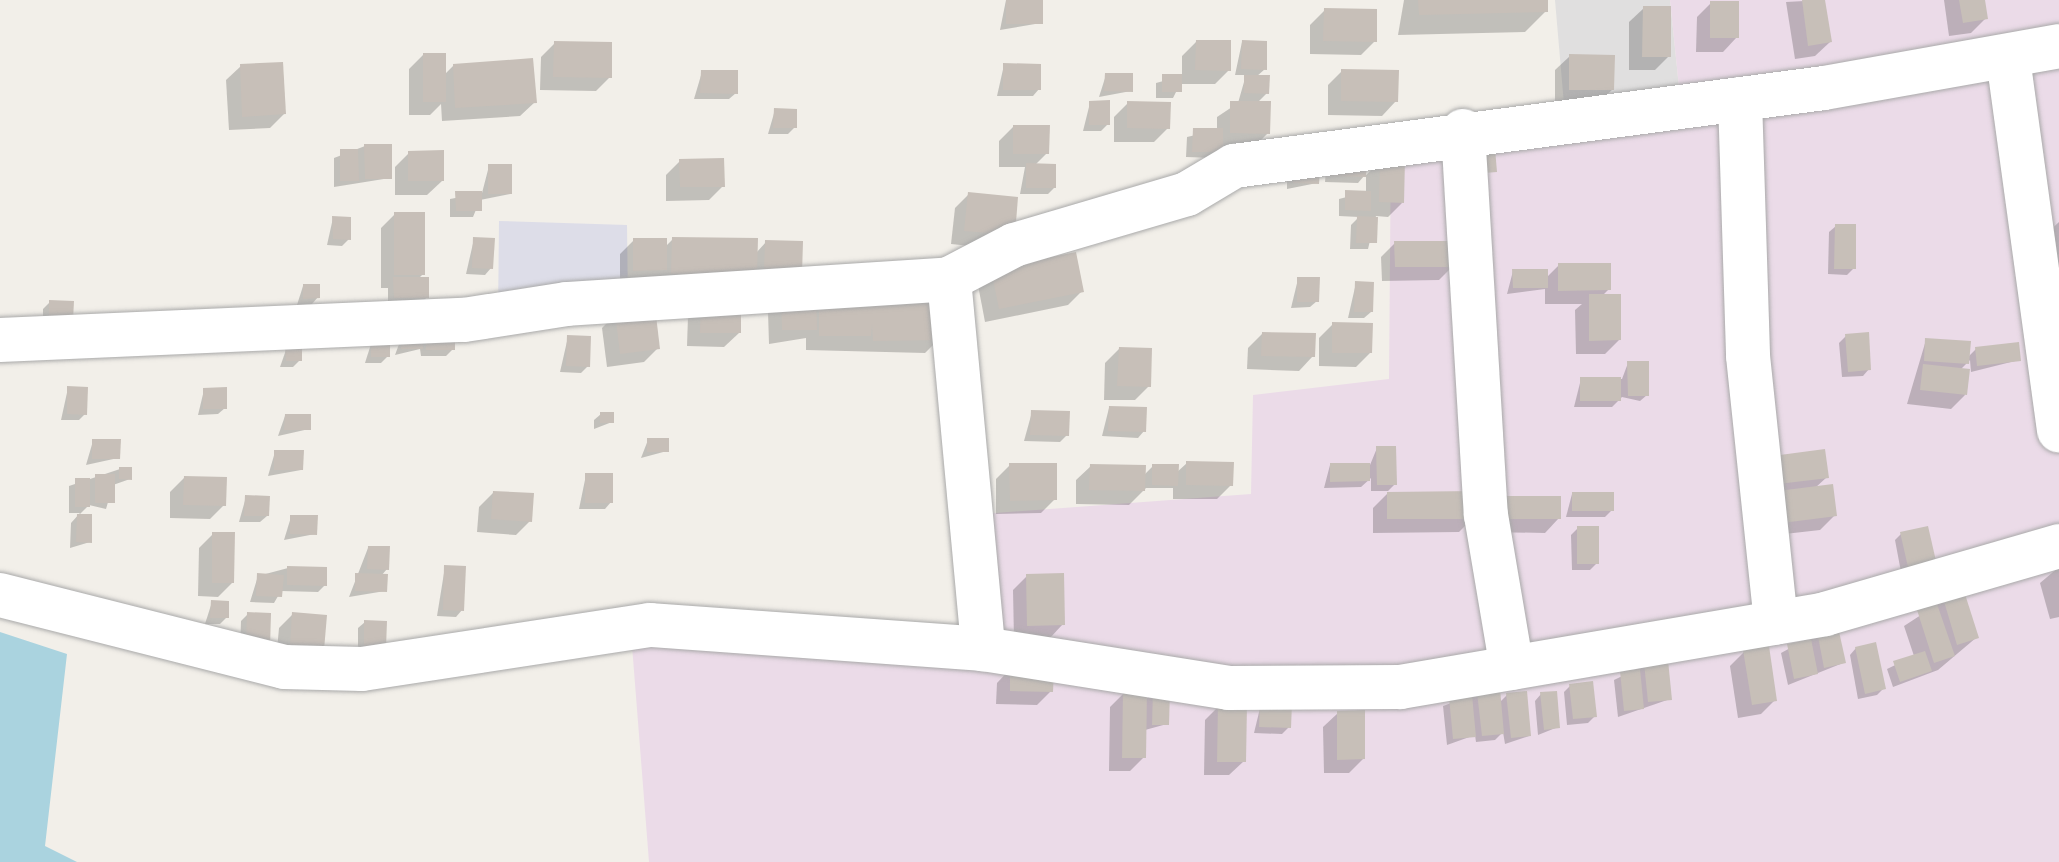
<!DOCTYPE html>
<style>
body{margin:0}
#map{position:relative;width:2059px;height:862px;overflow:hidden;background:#f2efe9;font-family:Poppins,sans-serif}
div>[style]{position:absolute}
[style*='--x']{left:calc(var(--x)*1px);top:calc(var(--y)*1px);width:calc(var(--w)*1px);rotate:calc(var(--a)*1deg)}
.residential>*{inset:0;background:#e0dfdf}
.industrial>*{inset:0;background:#ebdbe8}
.plaza>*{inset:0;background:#dddde8}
.water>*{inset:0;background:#aad3df}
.shadow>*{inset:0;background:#0003}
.building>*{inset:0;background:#c7bfb8}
.roads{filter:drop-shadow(0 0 2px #a9a9a9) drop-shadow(0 0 2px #a9a9a9)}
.minor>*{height:44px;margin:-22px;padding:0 22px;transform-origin:22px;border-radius:22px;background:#fff}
span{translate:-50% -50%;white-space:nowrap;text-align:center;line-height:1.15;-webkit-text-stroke:6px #fff;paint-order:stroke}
</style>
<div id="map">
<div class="residential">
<i style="clip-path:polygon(1555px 0,1670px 0,1680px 97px,1565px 116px)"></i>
</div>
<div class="industrial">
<i style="clip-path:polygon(1670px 0,2059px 0,2059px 862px,649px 862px,630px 620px,974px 636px,969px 515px,1251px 494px,1253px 395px,1389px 379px,1391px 139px,1680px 97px)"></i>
</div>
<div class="plaza">
<i style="clip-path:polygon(499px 221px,627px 225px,628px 303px,498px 320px)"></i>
</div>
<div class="water">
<i style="clip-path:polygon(0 632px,67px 654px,45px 846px,77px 862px,0 862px)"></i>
</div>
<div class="shadow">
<i style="clip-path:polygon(1006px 0,1041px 0,1041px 23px,1000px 30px)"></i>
<i style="clip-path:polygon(1404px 0,1546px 0,1546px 11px,1525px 32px,1398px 35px)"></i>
<i style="clip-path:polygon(1823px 0,1830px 42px,1815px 56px,1795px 59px,1786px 2px)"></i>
<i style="clip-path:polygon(1944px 0,1983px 0,1985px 19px,1971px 33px,1949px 36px)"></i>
<i style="clip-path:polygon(1711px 3px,1737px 37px,1723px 52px,1696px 52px,1697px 17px)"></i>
<i style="clip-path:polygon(1644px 8px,1669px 56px,1655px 70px,1629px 70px,1629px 22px)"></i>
<i style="clip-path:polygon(1325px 10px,1375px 41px,1361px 55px,1310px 54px,1310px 25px)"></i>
<i style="clip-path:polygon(1196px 42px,1229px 70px,1215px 84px,1180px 84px,1173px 98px,1156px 98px,1156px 83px,1182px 76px,1182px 56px)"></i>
<i style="clip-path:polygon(1242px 42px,1265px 69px,1256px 77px,1267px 93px,1257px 103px,1268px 133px,1254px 147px,1221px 146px,1214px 158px,1186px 157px,1187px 137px,1217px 130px,1217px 117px,1238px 103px,1246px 75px,1235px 75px)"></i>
<i style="clip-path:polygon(555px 43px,610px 77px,596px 91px,540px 90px,541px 57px)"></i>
<i style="clip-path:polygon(423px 55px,444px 75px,454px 65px,535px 102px,520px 116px,442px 121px,441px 104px,430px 115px,409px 115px,409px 69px)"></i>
<i style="clip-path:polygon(1570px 56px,1613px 89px,1598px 103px,1555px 103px,1555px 70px)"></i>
<i style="clip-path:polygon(1004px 65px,1039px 89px,1033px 96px,997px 96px)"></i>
<i style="clip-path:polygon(241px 66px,284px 114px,270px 128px,229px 130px,226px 80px)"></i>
<i style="clip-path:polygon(1342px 71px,1396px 101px,1382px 116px,1328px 115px,1328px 85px)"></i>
<i style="clip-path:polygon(702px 72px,736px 93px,729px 99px,694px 99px)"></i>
<i style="clip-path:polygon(1106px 75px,1131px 91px,1099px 97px)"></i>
<i style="clip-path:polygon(1090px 103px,1108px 124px,1101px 131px,1083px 131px)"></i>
<i style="clip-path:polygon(1128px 103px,1168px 128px,1154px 142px,1114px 142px,1114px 117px)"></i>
<i style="clip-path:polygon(775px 110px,795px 127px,788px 134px,768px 134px)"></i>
<i style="clip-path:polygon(1013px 127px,1047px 153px,1035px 165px,1054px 188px,1048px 194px,1020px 194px,1025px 167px,999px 167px,999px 141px)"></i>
<i style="clip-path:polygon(365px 146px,390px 178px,334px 187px,334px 158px)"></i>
<i style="clip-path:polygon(409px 153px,442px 181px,427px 195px,395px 195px,395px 167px)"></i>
<i style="clip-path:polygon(680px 161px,723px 186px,709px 200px,666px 201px,666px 175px)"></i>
<i style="clip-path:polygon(1381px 161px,1402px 203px,1388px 217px,1376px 216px,1368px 249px,1350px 249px,1351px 225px,1359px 217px,1339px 216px,1339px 199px,1366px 192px,1366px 175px)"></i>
<i style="clip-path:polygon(489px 166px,510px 194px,480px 200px,473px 217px,450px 217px,450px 199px,482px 193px)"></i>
<i style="clip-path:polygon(1326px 170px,1364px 176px,1358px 183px,1325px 182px)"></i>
<i style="clip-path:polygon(1287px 176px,1317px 183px,1287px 189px)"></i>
<i style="clip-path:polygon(969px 194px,999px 249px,951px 244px,955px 208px)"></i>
<i style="clip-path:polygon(395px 214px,423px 274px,418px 279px,427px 297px,421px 304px,388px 304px,388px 288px,381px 288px,381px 228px)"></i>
<i style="clip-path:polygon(333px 218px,349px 239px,342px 246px,327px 245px)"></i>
<i style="clip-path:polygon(2059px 222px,2059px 297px,2044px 236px)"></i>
<i style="clip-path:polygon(1836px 226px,1854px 268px,1847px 275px,1828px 274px,1829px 232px)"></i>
<i style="clip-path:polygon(474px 239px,491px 268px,485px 275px,466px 274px)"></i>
<i style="clip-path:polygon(673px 239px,756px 253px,766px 242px,800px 273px,620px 284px,620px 254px,634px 240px,665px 247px)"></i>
<i style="clip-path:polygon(1395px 243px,1453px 266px,1439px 280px,1382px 281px,1381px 257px)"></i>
<i style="clip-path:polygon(1559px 265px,1609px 289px,1602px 296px,1619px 340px,1605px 354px,1576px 354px,1575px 310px,1582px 304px,1545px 304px,1545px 289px,1507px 294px,1513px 271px,1546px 278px)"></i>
<i style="clip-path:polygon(992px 271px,1082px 291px,1068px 305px,985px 322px,978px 285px)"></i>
<i style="clip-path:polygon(1298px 279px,1317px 301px,1310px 307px,1291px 308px)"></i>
<i style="clip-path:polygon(1356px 283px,1371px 312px,1364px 318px,1348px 318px)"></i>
<i style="clip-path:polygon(303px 286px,318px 297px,312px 304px,297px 305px)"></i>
<i style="clip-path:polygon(782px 298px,939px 339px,925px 353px,806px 350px,806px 338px,769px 344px,768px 312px)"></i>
<i style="clip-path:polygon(50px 302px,72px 303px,43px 325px,43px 309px)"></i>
<i style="clip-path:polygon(702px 302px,739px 333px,724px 347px,687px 346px,688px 316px)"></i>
<i style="clip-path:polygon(616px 314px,658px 348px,644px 362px,607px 367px,602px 328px)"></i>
<i style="clip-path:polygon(1333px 324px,1370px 353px,1356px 367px,1319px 366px,1319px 338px)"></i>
<i style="clip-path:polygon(1262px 334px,1313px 356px,1299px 371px,1247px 369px,1248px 348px)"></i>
<i style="clip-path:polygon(402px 336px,453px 349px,446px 356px,421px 356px,420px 349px,395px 355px)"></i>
<i style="clip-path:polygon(1846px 336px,1869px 369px,1863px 376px,1842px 377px,1839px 343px)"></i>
<i style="clip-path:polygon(568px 337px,588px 366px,581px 373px,560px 372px)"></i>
<i style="clip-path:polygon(1926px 340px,1967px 358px,1976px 349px,2019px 360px,1971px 372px,1970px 360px,1960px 370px,1965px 395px,1951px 409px,1907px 404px)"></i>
<i style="clip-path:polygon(371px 344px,388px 356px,381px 363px,365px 363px)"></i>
<i style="clip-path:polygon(1119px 349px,1149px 386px,1135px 400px,1104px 400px,1105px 363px)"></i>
<i style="clip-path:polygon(286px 350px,300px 360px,293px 367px,280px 367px)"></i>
<i style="clip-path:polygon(1628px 363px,1647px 395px,1640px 401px,1622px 397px,1612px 407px,1574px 407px,1581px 379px,1622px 379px)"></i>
<i style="clip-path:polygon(68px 388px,85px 414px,79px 420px,61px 420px)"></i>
<i style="clip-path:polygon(204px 390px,225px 408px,218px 414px,198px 415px)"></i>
<i style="clip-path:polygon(1109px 408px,1144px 431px,1138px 438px,1102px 436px)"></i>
<i style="clip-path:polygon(1032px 412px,1067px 435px,1060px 442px,1024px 441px)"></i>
<i style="clip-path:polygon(601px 414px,612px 422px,594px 429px,594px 420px)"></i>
<i style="clip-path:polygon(285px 416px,309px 429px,278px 436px)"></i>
<i style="clip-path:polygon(648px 440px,667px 451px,641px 458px)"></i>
<i style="clip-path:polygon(93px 441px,118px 458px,86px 465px)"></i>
<i style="clip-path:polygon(1377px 448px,1395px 484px,1388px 491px,1371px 491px,1371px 478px,1361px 487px,1324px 488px,1330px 465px,1370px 465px)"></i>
<i style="clip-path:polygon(275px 452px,301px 470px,268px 476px)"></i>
<i style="clip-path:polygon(1187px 463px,1231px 485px,1217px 499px,1173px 499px,1173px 488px,1146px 488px,1129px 505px,1076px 504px,1076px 480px,1091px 466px,1144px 475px,1153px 466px,1176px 473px)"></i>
<i style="clip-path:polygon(1010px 465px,1055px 499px,1041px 513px,996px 514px,996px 479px)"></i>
<i style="clip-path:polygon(120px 469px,130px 479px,113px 485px,106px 509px,89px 505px,78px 516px,90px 542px,70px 548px,71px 523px,80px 513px,69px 513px,69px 486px)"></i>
<i style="clip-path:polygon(1753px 473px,1827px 477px,1815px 488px,1834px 516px,1820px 530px,1759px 537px)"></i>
<i style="clip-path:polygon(586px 475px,611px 502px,605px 509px,579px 509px)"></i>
<i style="clip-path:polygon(184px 478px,224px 505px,210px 519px,170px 518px,170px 492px)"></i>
<i style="clip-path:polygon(493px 493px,530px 521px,516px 535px,477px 532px,479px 507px)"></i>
<i style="clip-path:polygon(1387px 494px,1473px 518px,1459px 532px,1373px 533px,1373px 508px)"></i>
<i style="clip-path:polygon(1572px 494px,1612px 510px,1605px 517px,1566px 517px)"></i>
<i style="clip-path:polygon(246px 497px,267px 516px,260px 522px,239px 522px)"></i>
<i style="clip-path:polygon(1504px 498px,1559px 518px,1545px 533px,1490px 532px)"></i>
<i style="clip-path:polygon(291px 517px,315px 534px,284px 540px)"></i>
<i style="clip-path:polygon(1578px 528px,1597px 563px,1590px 570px,1572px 570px,1571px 535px)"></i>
<i style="clip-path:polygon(213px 534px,232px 583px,218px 597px,198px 596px,199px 548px)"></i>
<i style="clip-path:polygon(1901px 534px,1933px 561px,1901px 572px,1895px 540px)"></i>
<i style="clip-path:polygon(368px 548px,387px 569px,381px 576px,385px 591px,349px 597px)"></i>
<i style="clip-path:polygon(445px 567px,462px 610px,456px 617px,437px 616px)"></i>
<i style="clip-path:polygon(2059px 567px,2059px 617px,2050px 619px,2040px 583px)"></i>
<i style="clip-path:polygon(288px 568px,325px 585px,318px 592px,281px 591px,274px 603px,250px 602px,258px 576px)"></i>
<i style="clip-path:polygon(1027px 576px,1063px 624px,1049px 639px,1014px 639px,1013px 590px)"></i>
<i style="clip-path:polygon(1944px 600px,1977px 637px,1938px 670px,1893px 687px,1887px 669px,1914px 656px,1904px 626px)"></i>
<i style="clip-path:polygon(212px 602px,227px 617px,220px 624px,205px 624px)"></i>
<i style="clip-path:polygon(248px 614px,268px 615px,240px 652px,241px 621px)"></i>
<i style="clip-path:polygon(293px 614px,325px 617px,276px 661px,279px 628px)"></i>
<i style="clip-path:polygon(365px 622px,385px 622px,358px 654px,358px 628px)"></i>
<i style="clip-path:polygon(1818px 633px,1843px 663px,1788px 685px,1781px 653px)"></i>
<i style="clip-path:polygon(1856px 648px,1883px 689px,1877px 695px,1858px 699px,1850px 655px)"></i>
<i style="clip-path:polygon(1744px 652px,1775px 700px,1761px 714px,1738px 718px,1730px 666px)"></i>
<i style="clip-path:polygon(1645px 665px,1670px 699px,1618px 717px,1614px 680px)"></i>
<i style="clip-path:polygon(1011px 668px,1051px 691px,1037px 705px,996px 704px,997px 683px)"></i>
<i style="clip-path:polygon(1570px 686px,1595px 716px,1588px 723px,1567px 725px,1564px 692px)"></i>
<i style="clip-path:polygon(1154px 692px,1167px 724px,1145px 730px,1144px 757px,1130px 771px,1109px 771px,1110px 707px,1124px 693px,1145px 700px)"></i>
<i style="clip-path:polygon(1478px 693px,1499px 703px,1507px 695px,1529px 736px,1505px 744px,1503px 732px,1495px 740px,1476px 742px,1475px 735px,1447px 745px,1443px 706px)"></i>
<i style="clip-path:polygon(1541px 694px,1558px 727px,1538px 735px,1535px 701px)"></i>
<i style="clip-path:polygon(1261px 704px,1289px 727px,1282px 734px,1254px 733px)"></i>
<i style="clip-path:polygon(1219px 706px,1244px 761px,1229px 775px,1204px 775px,1205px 720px)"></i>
<i style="clip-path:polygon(1338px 713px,1363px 759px,1349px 773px,1324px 773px,1323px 727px)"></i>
</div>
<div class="building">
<i style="clip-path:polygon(1006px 0,1043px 0,1043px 24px,1006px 24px)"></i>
<i style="clip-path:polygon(1418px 0,1548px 0,1548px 12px,1419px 15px)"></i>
<i style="clip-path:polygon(1802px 0,1825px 0,1832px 42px,1808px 46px)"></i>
<i style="clip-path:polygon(1959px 0,1985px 0,1988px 19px,1963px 23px)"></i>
<i style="clip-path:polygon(1710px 1px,1739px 1px,1739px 38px,1710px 38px)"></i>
<i style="clip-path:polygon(1643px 6px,1671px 6px,1671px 57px,1642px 57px)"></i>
<i style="clip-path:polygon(1324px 8px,1377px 9px,1377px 42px,1323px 41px)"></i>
<i style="clip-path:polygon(1196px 40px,1231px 40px,1231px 71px,1195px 70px)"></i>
<i style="clip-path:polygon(1242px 40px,1267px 41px,1267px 70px,1241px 69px)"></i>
<i style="clip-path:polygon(554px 41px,612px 42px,612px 78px,553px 77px)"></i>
<i style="clip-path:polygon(423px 53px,446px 53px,446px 102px,423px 102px)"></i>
<i style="clip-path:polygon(1569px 54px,1615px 55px,1614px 90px,1569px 90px)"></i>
<i style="clip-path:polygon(533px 58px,537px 103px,455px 108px,453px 64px)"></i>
<i style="clip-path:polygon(283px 62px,286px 114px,242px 117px,240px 64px)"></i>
<i style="clip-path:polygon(1003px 63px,1041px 64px,1041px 90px,1003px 90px)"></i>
<i style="clip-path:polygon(1341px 69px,1399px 70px,1398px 102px,1341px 101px)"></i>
<i style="clip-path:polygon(701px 70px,738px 70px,738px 94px,700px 93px)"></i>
<i style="clip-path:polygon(1105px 73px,1133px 73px,1133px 92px,1104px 91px)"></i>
<i style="clip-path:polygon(1162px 74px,1182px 74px,1182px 92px,1162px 92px)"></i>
<i style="clip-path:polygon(1244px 75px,1270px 75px,1269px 94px,1244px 93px)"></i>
<i style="clip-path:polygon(1110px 100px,1110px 125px,1089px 125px,1089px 101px)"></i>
<i style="clip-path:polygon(1127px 101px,1171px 102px,1170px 129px,1127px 128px)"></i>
<i style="clip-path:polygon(1230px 101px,1271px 101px,1270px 134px,1230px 133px)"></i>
<i style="clip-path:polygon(774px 108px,797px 109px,797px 128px,773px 128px)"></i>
<i style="clip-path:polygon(1013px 125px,1050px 125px,1049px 154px,1013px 154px)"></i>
<i style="clip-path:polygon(1193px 128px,1223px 128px,1223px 152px,1192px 152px)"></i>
<i style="clip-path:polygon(1494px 137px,1497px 172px,1470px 174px)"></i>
<i style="clip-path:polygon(364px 144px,392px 144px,392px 179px,365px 179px)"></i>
<i style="clip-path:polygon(340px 149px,358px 149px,359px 181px,340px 181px)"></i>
<i style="clip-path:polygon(444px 150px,444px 181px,408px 181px,408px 151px)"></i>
<i style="clip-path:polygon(724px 158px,725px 187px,680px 187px,679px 159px)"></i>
<i style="clip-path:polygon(1380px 159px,1405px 159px,1404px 203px,1379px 202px)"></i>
<i style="clip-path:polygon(1332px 161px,1367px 162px,1366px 177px,1331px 176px)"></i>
<i style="clip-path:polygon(1026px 163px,1056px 164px,1056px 188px,1026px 188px)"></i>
<i style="clip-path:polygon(488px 164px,512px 164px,512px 194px,488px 194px)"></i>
<i style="clip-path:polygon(1293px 167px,1320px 167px,1319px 184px,1293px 183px)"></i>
<i style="clip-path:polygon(1345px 190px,1371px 191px,1371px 211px,1345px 210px)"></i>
<i style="clip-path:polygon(455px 191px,482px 191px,482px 211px,456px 211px)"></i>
<i style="clip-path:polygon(968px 192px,1018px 197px,1015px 235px,964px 231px)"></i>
<i style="clip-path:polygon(394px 212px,425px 212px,425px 275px,394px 275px)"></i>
<i style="clip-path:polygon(332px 216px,351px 217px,351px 240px,333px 239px)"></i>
<i style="clip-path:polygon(1357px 216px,1378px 217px,1377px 243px,1356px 243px)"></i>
<i style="clip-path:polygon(1835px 224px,1856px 224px,1856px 269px,1834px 269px)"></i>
<i style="clip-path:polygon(473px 237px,495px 238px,493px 269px,472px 268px)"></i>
<i style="clip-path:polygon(672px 237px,758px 238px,757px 276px,671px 274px)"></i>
<i style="clip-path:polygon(633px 238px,667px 238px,667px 270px,633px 271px)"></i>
<i style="clip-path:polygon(765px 240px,803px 241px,802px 274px,764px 273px)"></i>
<i style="clip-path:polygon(1394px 241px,1454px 241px,1455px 267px,1395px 267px)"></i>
<i style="clip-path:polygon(1076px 252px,1084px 292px,999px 309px,991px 269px)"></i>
<i style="clip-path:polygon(1558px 263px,1611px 263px,1611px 290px,1558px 291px)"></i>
<i style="clip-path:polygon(1512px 269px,1548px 269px,1548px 288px,1513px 288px)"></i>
<i style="clip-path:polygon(393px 277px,429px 277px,429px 298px,394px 298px)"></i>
<i style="clip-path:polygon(1297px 277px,1320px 277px,1319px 302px,1297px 302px)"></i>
<i style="clip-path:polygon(1355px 281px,1374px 282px,1373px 312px,1354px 312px)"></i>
<i style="clip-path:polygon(303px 284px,320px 284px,320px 298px,303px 299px)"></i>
<i style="clip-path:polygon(940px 294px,941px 340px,873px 341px,872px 324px,871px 336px,819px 336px,819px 297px)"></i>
<i style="clip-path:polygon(1589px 294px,1621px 294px,1621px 340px,1589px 341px)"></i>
<i style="clip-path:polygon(816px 295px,817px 330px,782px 330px,781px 296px)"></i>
<i style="clip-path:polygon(49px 300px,74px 301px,73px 320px,49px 320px)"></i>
<i style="clip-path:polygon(701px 300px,741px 301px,741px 333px,700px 333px)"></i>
<i style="clip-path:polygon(655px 307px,660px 349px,620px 354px,615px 312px)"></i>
<i style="clip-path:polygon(1332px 322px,1373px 323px,1372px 353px,1332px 353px)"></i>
<i style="clip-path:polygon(426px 331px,455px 331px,455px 350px,426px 350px)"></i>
<i style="clip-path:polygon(1262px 332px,1316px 333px,1315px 357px,1261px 356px)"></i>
<i style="clip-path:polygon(1869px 332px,1871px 370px,1848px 372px,1845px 334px)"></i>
<i style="clip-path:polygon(402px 334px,423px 334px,423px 349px,401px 349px)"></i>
<i style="clip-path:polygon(567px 335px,591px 336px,590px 367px,566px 366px)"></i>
<i style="clip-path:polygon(1925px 338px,1971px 341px,1969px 364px,1924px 361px)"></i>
<i style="clip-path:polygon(371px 342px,390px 342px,390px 357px,371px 357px)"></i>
<i style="clip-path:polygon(2019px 342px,2021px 361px,1977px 366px,1975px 347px)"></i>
<i style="clip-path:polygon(302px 347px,302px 361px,286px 361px,285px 348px)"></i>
<i style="clip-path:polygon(1119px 347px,1152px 348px,1151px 387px,1117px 386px)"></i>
<i style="clip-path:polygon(1627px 361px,1649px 361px,1649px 396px,1628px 396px)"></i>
<i style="clip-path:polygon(1923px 364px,1970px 369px,1967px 395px,1920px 390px)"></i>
<i style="clip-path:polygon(1580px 377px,1621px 377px,1621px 401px,1580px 401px)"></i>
<i style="clip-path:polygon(67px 386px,88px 387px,87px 415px,67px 414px)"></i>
<i style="clip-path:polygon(227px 387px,227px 409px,203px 409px,203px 388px)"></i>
<i style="clip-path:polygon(1109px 406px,1147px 407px,1146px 432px,1108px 431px)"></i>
<i style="clip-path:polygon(1031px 410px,1070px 411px,1069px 436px,1030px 435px)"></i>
<i style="clip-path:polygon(600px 412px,614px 412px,614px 423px,600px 423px)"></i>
<i style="clip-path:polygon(285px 414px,311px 414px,311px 430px,284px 430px)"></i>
<i style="clip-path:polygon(647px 438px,669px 438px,669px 452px,647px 452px)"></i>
<i style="clip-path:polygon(92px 439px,121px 439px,120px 459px,92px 459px)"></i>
<i style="clip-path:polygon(1376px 446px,1396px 446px,1397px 485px,1377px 485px)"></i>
<i style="clip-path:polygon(1825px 449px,1829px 478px,1770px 485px,1766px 457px)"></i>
<i style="clip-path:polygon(274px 450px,304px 450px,303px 470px,274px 470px)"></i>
<i style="clip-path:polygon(1186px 461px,1234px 462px,1233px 486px,1186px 485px)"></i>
<i style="clip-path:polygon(1009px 463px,1057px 463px,1057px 500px,1010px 501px)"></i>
<i style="clip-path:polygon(1330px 463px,1370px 463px,1370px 481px,1330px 482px)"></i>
<i style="clip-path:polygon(1090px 464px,1146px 465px,1145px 491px,1089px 490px)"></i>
<i style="clip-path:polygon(1152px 464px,1179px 464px,1178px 486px,1152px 485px)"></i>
<i style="clip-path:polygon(119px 467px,132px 467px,132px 480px,119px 479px)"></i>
<i style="clip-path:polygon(585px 473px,613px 473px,613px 503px,585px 503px)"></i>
<i style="clip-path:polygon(95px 474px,115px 474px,115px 503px,95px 503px)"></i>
<i style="clip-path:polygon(184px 476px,227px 477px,226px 506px,183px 505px)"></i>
<i style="clip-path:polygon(75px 478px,90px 478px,90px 507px,75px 507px)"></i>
<i style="clip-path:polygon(1833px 484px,1837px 516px,1773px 524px,1769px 492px)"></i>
<i style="clip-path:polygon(493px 491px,534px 493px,532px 522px,491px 519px)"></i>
<i style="clip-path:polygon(1475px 491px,1475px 519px,1387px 519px,1387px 492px)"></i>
<i style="clip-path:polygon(1572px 492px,1614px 492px,1614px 511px,1572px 511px)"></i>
<i style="clip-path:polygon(245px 495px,270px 496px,269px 516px,244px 516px)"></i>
<i style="clip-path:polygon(1503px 496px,1561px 496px,1561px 519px,1503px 519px)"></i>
<i style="clip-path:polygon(77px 514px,92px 514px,92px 543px,76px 542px)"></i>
<i style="clip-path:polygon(290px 515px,318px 515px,317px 535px,290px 534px)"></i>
<i style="clip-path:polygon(1577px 526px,1599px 526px,1599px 564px,1577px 564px)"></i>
<i style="clip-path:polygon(1928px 526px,1936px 561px,1908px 567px,1900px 532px)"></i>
<i style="clip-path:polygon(212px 532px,235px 532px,234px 583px,212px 583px)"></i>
<i style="clip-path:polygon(368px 546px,390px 546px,389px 570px,367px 569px)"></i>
<i style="clip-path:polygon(444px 565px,466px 566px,464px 611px,443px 610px)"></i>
<i style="clip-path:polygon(287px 566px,327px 567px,327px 586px,287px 585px)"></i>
<i style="clip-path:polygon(257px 573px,284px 575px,282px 597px,256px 596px)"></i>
<i style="clip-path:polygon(355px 573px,388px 574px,387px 592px,355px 591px)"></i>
<i style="clip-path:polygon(1064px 573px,1065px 625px,1027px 626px,1026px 574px)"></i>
<i style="clip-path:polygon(1964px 591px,1979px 638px,1957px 645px,1943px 598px)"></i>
<i style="clip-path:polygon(211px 600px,229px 601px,229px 618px,210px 618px)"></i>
<i style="clip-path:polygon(1937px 604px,1955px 656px,1934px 663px,1917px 610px)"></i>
<i style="clip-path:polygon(247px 612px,271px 613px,270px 647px,246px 646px)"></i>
<i style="clip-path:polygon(292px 612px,327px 615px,324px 650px,290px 647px)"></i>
<i style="clip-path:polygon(364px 620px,387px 621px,386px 648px,364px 648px)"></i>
<i style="clip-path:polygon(1838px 627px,1846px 663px,1824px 668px,1817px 631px)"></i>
<i style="clip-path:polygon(1811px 639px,1818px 674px,1794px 679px,1787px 644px)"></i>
<i style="clip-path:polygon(1876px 642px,1886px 689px,1865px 694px,1855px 647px)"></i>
<i style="clip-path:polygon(1769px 646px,1777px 701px,1752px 705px,1743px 650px)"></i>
<i style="clip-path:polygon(1925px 651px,1932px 671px,1900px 682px,1893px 661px)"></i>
<i style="clip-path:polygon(1668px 660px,1672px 700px,1648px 702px,1644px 663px)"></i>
<i style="clip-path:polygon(1010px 666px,1054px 667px,1053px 692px,1010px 691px)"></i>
<i style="clip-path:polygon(1640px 669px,1644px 709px,1624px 711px,1620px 671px)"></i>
<i style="clip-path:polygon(1593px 681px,1597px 717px,1573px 719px,1569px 684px)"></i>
<i style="clip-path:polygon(1500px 689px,1504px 734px,1482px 736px,1477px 692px)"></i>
<i style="clip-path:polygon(1153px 690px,1170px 690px,1169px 725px,1152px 725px)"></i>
<i style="clip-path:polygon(1123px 691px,1147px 691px,1146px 758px,1122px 758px)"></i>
<i style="clip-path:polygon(1527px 691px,1531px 736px,1511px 738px,1506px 693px)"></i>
<i style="clip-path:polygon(1557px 691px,1560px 728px,1544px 730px,1540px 692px)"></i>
<i style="clip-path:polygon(1472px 695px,1476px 737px,1453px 739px,1449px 697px)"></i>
<i style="clip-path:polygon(1260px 702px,1292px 703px,1291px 728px,1259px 727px)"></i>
<i style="clip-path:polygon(1218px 704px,1247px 704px,1246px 762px,1217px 762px)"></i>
<i style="clip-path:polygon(1365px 710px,1365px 759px,1337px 760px,1337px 711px)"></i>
</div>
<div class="roads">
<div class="minor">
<i style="--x:2008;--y:58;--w:376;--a:82.2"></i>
<i style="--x:1740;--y:99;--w:257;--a:88.2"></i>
<i style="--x:1748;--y:356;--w:268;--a:84"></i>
<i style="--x:1463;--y:131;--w:385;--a:86.6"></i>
<i style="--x:1486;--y:515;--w:155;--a:80.4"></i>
<i style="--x:949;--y:279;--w:372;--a:84.7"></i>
<i style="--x:0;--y:340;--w:464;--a:-2.5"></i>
<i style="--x:464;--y:320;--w:104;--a:-8.8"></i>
<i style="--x:567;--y:304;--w:383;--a:-3.7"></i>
<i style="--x:949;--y:279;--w:73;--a:-27.6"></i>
<i style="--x:1014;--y:245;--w:180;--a:-16.4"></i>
<i style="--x:1187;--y:194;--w:55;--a:-30.8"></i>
<i style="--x:1234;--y:166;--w:595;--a:-7.53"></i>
<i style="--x:1824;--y:88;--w:239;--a:-10.1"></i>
<i style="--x:0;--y:595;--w:293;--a:14.2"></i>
<i style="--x:284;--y:667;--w:78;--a:1.5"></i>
<i style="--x:362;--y:669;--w:291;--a:-8.7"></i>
<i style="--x:650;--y:625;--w:334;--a:4.1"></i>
<i style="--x:983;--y:649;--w:248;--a:9"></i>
<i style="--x:1228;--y:688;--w:172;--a:-0.3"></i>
<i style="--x:1400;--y:687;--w:431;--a:-9.7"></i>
<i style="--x:1825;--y:614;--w:244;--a:-16.2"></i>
</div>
</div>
</div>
